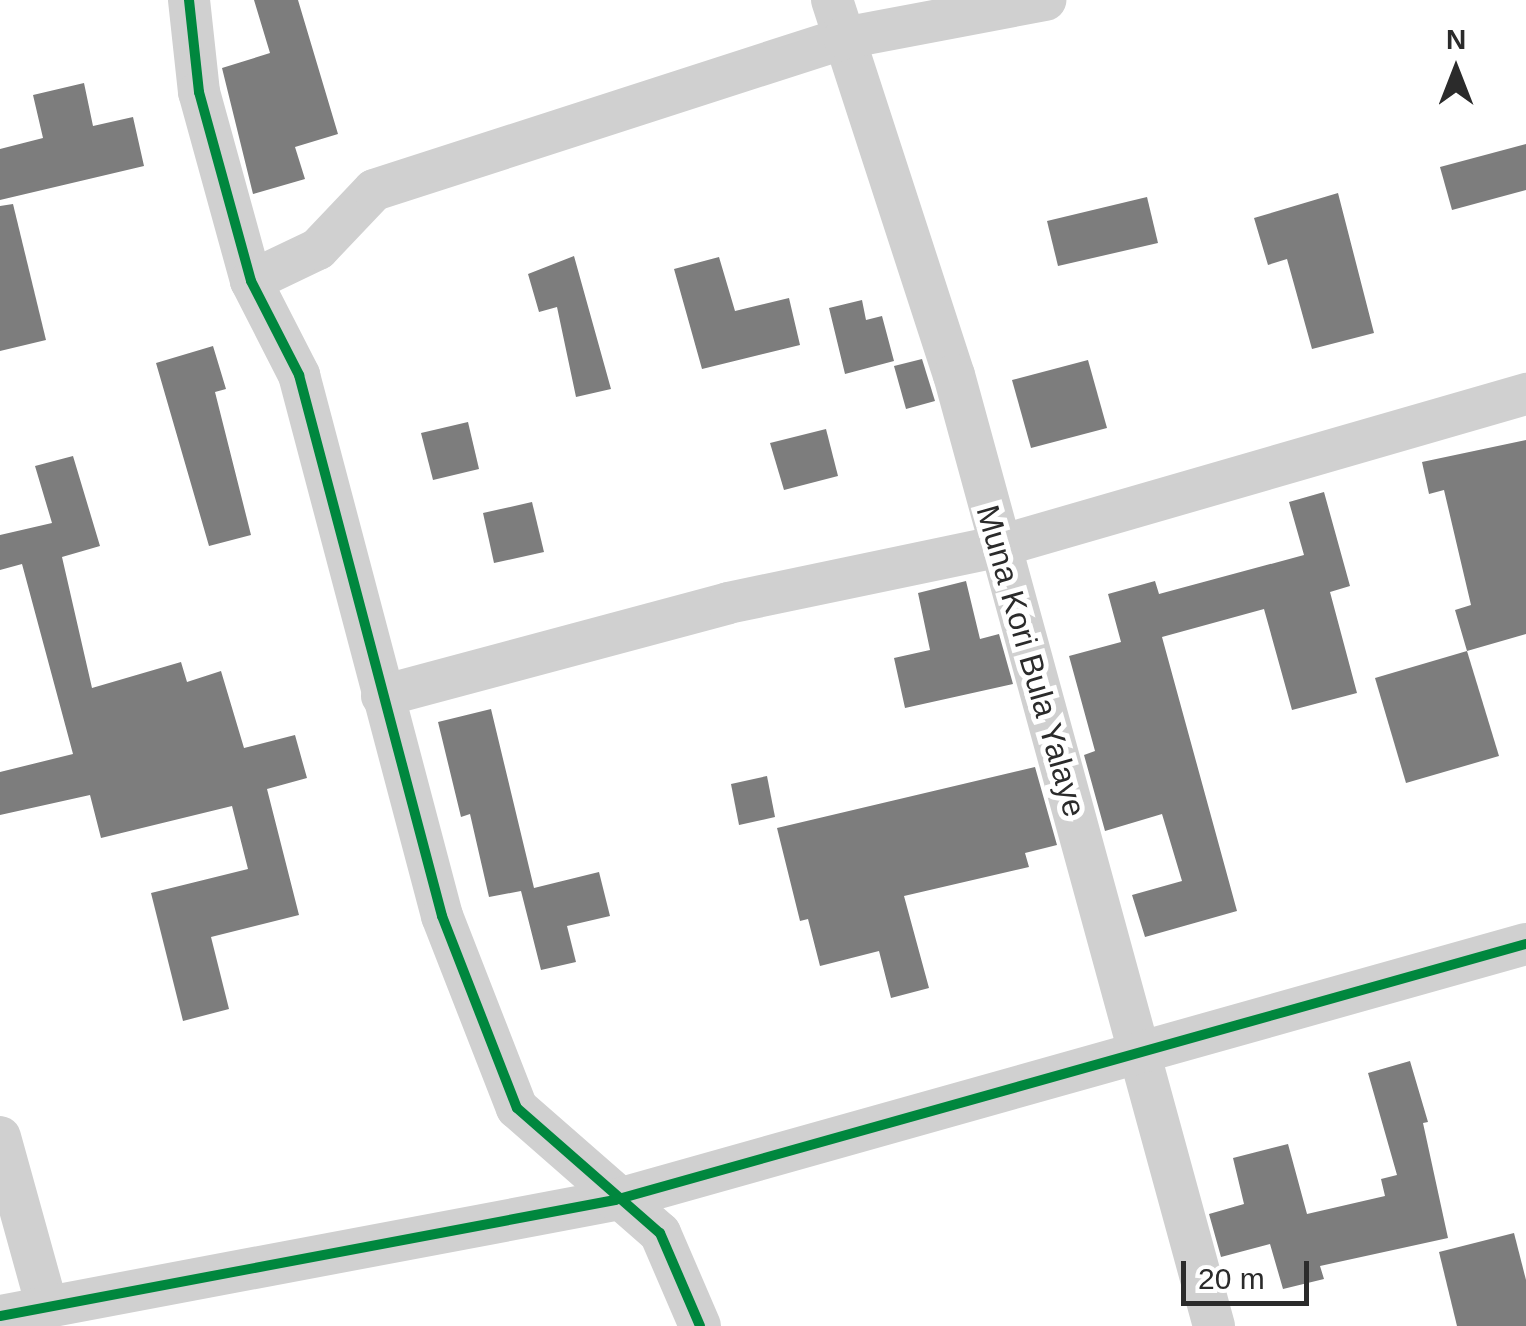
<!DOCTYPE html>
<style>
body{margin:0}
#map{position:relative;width:1526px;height:1326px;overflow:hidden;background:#fff;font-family:Arial,sans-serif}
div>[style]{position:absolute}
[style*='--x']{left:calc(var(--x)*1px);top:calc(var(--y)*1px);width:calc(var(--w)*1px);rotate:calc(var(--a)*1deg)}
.building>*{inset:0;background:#7d7d7d}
.street>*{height:42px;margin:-21px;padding:0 21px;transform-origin:21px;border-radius:21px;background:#d0d0d0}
.cycleway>*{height:10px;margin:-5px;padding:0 5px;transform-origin:5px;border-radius:5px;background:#00873e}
span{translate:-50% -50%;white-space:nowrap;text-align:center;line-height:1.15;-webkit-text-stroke:10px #fff;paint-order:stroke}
.street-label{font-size:32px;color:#2b2b2b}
.north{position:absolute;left:1406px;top:20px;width:100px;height:100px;-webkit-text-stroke:8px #fff;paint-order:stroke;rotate:0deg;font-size:28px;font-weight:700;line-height:40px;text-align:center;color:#2b2b2b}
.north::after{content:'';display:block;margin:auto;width:35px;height:45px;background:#2b2b2b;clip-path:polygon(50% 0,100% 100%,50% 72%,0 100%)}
.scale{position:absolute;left:1181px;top:1261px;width:128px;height:45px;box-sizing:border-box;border:5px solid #2b2b2b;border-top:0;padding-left:12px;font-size:30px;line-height:35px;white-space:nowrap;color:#2b2b2b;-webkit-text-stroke:8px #fff;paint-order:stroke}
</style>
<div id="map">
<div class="building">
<i style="clip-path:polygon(254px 0,298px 0,338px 134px,295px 147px,305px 179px,253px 194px,222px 68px,270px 53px)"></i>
<i style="clip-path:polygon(84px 83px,93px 126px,133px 117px,144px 166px,0 200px,0 149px,43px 138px,33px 95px)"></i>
<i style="clip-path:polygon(1526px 144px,1526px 190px,1452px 210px,1440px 167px)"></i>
<i style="clip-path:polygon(1338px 193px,1374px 333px,1312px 349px,1287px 259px,1268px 265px,1254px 218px)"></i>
<i style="clip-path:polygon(1147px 197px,1158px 243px,1058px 266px,1047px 221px)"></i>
<i style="clip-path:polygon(13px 204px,46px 340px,0 351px,0 206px)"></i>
<i style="clip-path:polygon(574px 256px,611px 389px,576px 397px,557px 307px,539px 312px,528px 274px)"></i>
<i style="clip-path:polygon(719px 257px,735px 311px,789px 298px,800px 345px,702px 369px,674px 269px)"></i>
<i style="clip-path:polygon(862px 300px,866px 320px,882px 316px,894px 361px,845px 374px,829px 308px)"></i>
<i style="clip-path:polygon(213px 346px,226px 389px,215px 392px,251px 535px,209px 546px,156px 363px)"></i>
<i style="clip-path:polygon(922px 359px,935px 401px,906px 409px,894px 366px)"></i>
<i style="clip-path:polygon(1088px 360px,1107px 428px,1031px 448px,1012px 380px)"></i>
<i style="clip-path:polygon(468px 422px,479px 469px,433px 480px,421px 433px)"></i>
<i style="clip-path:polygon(826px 429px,838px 476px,784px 490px,770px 443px)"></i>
<i style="clip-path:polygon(1526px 440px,1526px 634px,1467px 651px,1455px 610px,1471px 605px,1444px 490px,1429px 494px,1422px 462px)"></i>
<i style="clip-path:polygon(73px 456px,100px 546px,62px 557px,92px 688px,181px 662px,187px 682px,221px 671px,244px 748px,295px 735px,307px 778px,267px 789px,299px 915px,211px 937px,229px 1009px,183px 1021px,151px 893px,248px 869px,232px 806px,101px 838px,90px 795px,0 815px,0 772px,73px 754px,22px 564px,0 570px,0 535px,52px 523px,35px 466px)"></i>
<i style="clip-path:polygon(1324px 492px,1350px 586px,1330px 592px,1357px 693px,1292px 710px,1264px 609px,1162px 637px,1237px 911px,1145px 937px,1132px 895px,1182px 881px,1162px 814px,1105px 831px,1084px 755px,1095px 751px,1069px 656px,1121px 642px,1108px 594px,1155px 581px,1159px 594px,1304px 555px,1289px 502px)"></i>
<i style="clip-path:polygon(532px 502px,544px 552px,494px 563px,483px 513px)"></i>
<i style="clip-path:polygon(966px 581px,980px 639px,999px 634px,1013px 684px,905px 708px,894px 658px,930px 650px,918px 593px)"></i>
<i style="clip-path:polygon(1467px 651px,1499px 756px,1406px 783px,1375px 678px)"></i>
<i style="clip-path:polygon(491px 709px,534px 888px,599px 872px,610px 916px,567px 926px,576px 962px,541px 970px,521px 891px,489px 897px,470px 814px,461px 817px,438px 722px)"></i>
<i style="clip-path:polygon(1035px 767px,1057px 845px,1025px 853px,1029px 867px,904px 896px,929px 988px,891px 998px,879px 951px,820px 966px,808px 919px,800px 921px,777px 828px)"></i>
<i style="clip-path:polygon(767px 776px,775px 817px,739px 825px,731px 784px)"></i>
<i style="clip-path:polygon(1410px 1061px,1428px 1122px,1423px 1123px,1448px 1238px,1320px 1266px,1324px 1279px,1283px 1289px,1270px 1244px,1221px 1257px,1209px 1214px,1244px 1204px,1233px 1158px,1288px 1144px,1307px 1214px,1385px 1196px,1381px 1179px,1397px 1175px,1368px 1073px)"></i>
<i style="clip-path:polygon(1514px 1233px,1526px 1280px,1526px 1326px,1457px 1326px,1439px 1252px)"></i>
</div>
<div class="street">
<i style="--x:189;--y:0;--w:93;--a:83.8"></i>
<i style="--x:199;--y:92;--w:196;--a:74.6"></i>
<i style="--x:251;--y:281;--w:106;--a:62.9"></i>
<i style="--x:299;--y:375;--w:560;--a:75.19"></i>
<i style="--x:442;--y:916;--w:206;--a:68.7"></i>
<i style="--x:517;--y:1108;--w:190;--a:41.2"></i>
<i style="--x:660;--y:1233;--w:101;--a:66.7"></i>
<i style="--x:832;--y:0;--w:394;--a:72"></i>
<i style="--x:954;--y:375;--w:986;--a:74.71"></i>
<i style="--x:251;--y:281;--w:74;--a:-25.5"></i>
<i style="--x:318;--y:249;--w:81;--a:-46.5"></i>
<i style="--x:374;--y:190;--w:494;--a:-17.9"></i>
<i style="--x:844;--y:38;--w:205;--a:-10.7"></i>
<i style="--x:382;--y:696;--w:358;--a:-15"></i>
<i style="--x:728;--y:603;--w:278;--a:-11.8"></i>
<i style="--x:1000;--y:546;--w:548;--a:-16.12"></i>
<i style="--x:0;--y:1137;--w:176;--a:74.5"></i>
<i style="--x:0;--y:1316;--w:626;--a:-10.68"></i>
<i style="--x:615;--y:1200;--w:946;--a:-15.7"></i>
</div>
<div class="cycleway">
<i style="--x:189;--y:0;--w:93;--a:83.8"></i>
<i style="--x:199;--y:92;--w:196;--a:74.6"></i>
<i style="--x:251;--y:281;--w:106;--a:62.9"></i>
<i style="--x:299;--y:375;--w:560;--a:75.19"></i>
<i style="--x:442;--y:916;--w:206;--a:68.7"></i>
<i style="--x:517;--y:1108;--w:190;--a:41.2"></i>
<i style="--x:660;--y:1233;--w:101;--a:66.7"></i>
<i style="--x:0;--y:1316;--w:626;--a:-10.68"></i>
<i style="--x:615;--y:1200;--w:946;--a:-15.7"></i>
</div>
<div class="street-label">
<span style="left:1031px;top:661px;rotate:74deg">Muna Kori Bula Yalaye</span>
</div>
<div class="north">N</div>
<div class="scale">20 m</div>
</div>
